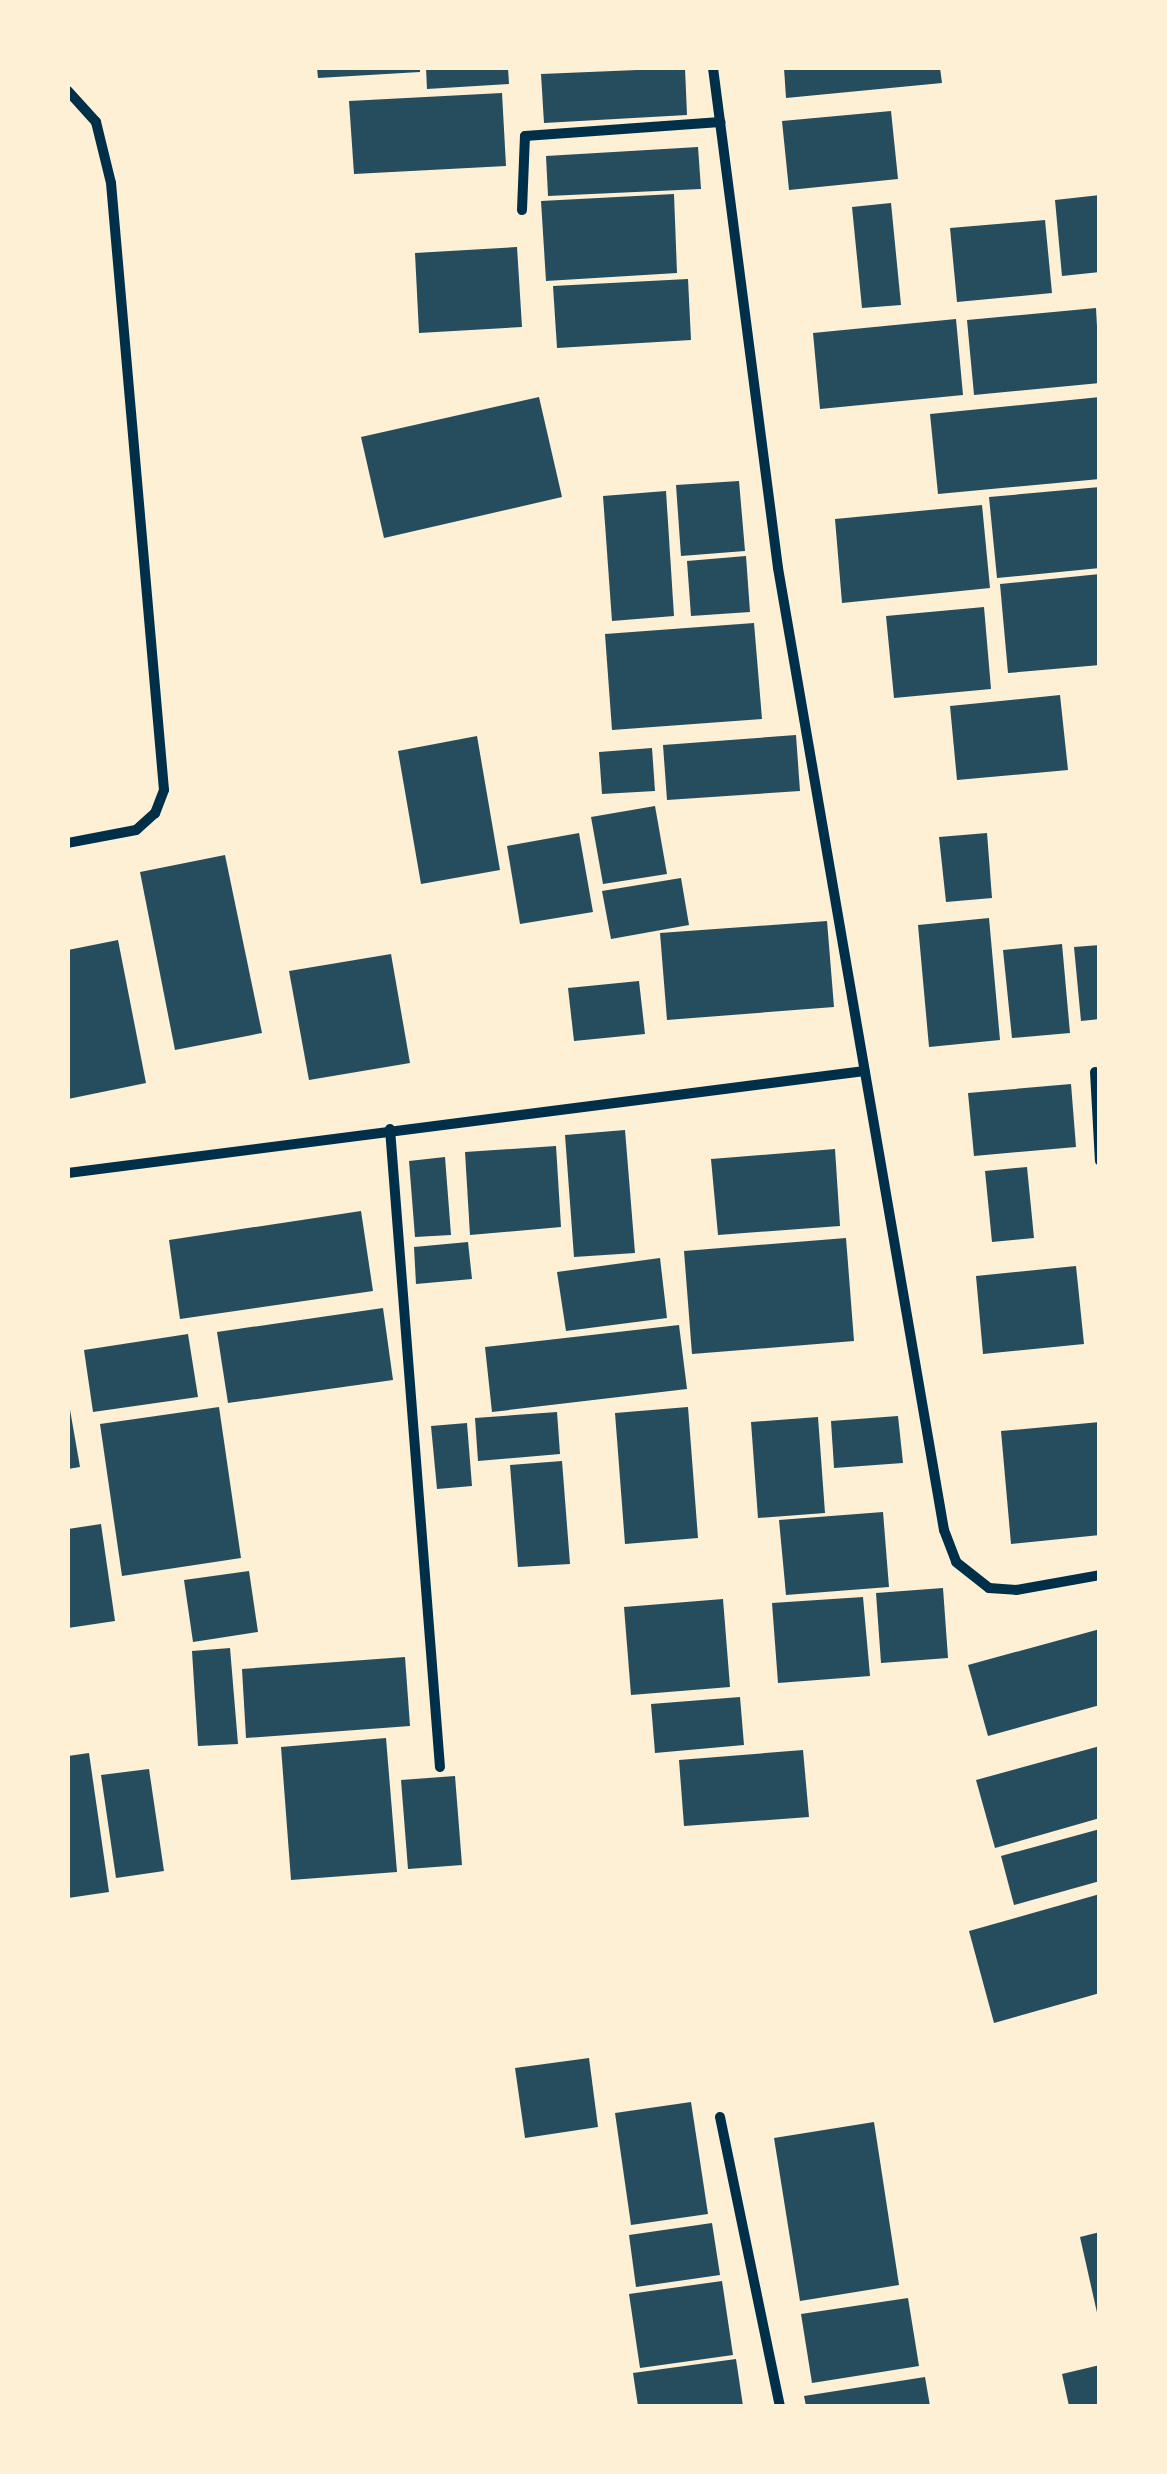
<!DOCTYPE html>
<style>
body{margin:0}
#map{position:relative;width:1167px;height:2474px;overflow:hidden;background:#fdf0d5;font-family:Arial,sans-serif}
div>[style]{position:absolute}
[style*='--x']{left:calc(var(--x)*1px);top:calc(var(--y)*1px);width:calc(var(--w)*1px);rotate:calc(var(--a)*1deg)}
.building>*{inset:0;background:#264d5e}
.minor>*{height:10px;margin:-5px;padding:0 5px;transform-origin:5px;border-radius:5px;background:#003049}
span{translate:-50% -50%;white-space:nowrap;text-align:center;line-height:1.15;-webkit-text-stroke:8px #fdf0d5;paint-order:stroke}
.frame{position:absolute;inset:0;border:70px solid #fdf0d5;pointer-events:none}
</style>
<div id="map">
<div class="building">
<i style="clip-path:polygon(317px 68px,420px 68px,420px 72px,318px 78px)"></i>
<i style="clip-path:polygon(426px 68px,508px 68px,509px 84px,427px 89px)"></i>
<i style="clip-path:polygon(685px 68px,687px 115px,544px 123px,541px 74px)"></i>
<i style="clip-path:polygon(784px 68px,940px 68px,942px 83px,786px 98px)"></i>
<i style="clip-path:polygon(502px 93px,506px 166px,354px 174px,349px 101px)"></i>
<i style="clip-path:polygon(891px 111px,898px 179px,789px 190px,782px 121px)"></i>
<i style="clip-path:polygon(698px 147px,701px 189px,548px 196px,546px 156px)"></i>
<i style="clip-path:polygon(674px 194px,677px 273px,546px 281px,541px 201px)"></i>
<i style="clip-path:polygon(1100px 195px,1100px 272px,1062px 276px,1055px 200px)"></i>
<i style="clip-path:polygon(891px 203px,901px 305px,862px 308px,852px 207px)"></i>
<i style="clip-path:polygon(1045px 220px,1052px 293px,957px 302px,950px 228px)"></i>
<i style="clip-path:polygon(517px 247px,522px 327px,419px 333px,415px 253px)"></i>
<i style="clip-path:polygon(688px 279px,691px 340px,557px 348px,553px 286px)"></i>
<i style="clip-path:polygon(1096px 308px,1100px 383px,974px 395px,967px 320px)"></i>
<i style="clip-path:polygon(956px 319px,963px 395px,820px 409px,813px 333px)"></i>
<i style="clip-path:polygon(539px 397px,562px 497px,384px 538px,361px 437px)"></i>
<i style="clip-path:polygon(1100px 397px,1100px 479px,938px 494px,930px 414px)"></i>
<i style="clip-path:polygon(739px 481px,745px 551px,681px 556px,676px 485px)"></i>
<i style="clip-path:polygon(1100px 487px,1100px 568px,997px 578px,989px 497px)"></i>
<i style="clip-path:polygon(666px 491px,674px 616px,612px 621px,603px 496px)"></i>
<i style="clip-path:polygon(982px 505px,990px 588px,842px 603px,835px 519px)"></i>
<i style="clip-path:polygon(746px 556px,750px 612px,691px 616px,687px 561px)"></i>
<i style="clip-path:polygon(1100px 574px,1100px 665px,1008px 673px,1000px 584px)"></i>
<i style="clip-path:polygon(984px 607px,991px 689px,894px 698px,886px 616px)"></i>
<i style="clip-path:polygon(754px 623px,762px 719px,612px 730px,605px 634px)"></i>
<i style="clip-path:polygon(1060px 695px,1068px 770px,957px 780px,950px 706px)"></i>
<i style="clip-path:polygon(796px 735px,800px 791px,667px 800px,663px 745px)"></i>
<i style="clip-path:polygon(477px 736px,500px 870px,421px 884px,398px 751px)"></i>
<i style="clip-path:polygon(652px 748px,655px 791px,602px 794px,599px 752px)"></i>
<i style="clip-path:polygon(655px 806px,667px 874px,603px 884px,591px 817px)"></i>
<i style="clip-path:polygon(579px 833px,593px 912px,520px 924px,507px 846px)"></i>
<i style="clip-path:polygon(987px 833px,992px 898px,946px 902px,939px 837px)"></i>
<i style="clip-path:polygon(225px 855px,262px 1033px,175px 1050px,140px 872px)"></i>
<i style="clip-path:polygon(681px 878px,689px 925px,611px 939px,602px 891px)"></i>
<i style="clip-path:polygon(989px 918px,1000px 1040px,929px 1047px,918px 925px)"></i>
<i style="clip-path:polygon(827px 921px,834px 1007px,667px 1020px,660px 933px)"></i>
<i style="clip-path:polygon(118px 940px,146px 1083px,68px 1099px,68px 950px)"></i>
<i style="clip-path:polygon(1062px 944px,1070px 1033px,1012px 1038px,1003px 950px)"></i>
<i style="clip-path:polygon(1100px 945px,1100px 1019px,1081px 1021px,1074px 947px)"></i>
<i style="clip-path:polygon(391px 954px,410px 1063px,309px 1080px,289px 971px)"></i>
<i style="clip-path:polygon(639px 981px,645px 1034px,574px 1041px,568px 988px)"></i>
<i style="clip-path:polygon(1071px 1084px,1076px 1147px,974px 1156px,968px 1093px)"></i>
<i style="clip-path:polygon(625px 1130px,635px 1253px,574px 1257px,565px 1135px)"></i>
<i style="clip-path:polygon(556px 1146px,561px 1227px,470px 1235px,465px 1152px)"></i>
<i style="clip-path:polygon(835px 1149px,840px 1226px,718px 1235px,711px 1159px)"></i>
<i style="clip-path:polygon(445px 1157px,451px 1235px,415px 1237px,409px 1161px)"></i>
<i style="clip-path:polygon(1027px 1167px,1034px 1238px,992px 1242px,985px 1171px)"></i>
<i style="clip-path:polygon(361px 1211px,373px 1291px,180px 1319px,169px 1240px)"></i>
<i style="clip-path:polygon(846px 1238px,854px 1341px,692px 1354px,684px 1251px)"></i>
<i style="clip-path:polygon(468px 1242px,472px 1279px,416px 1284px,414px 1247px)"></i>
<i style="clip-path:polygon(660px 1258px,667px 1318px,566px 1331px,557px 1272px)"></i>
<i style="clip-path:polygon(1076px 1266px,1084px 1344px,983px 1354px,976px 1276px)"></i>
<i style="clip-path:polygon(383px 1308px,393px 1380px,228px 1403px,217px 1332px)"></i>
<i style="clip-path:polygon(679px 1325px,687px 1389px,492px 1412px,485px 1347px)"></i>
<i style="clip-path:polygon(188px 1334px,198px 1397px,93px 1412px,84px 1350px)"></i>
<i style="clip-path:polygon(69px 1404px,80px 1467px,68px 1469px,68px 1405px)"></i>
<i style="clip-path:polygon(219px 1407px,241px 1558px,122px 1576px,100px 1424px)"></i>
<i style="clip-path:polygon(688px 1407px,698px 1538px,625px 1544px,615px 1413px)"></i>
<i style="clip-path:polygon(557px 1412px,560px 1454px,478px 1461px,475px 1418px)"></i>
<i style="clip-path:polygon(898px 1416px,903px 1463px,834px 1468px,831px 1421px)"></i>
<i style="clip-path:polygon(818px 1417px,825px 1513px,758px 1518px,751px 1422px)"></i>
<i style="clip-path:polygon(1100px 1422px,1100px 1535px,1011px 1544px,1001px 1431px)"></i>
<i style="clip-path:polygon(467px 1423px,472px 1486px,437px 1489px,431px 1426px)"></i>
<i style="clip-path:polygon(562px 1461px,570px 1564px,518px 1567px,510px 1465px)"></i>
<i style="clip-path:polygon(883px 1512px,889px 1587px,786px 1595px,779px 1520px)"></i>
<i style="clip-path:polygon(101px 1524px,115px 1621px,68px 1628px,68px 1529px)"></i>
<i style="clip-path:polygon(249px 1571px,258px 1632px,193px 1642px,184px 1580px)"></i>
<i style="clip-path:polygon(943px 1588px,948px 1658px,881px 1663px,876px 1593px)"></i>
<i style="clip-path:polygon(863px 1597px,870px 1676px,778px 1683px,772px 1603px)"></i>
<i style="clip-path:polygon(723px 1599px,730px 1687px,631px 1695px,624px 1607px)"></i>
<i style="clip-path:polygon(1100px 1629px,1100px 1705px,988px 1736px,968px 1665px)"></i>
<i style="clip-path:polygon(230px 1648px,238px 1744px,198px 1746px,192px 1651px)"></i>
<i style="clip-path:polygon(405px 1657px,410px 1726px,246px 1738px,242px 1669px)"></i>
<i style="clip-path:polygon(740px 1697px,744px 1745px,655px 1753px,651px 1704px)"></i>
<i style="clip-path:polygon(386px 1738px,397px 1872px,291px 1880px,281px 1747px)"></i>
<i style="clip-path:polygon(1100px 1746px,1100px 1818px,995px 1848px,976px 1780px)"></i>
<i style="clip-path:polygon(803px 1750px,809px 1817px,684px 1826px,679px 1760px)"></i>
<i style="clip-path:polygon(89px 1753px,109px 1892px,68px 1898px,68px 1756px)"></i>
<i style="clip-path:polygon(149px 1769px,164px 1871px,116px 1878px,101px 1775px)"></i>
<i style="clip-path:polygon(455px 1776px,462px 1865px,408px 1869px,401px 1780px)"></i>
<i style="clip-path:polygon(1100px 1829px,1100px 1881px,1014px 1905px,1001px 1856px)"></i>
<i style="clip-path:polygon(1100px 1894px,1100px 1993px,994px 2023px,969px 1931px)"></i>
<i style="clip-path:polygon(589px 2058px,598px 2127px,525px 2138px,515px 2068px)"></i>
<i style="clip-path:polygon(691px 2102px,708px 2214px,631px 2225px,615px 2113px)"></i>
<i style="clip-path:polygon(874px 2122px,899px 2285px,800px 2301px,774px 2138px)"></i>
<i style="clip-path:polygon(712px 2223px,720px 2275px,636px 2287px,629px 2235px)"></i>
<i style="clip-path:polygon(1100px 2232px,1100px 2317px,1098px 2317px,1080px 2237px)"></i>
<i style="clip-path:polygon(722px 2281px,733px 2355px,640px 2368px,629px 2294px)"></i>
<i style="clip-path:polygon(908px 2298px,919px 2366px,812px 2383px,801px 2314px)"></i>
<i style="clip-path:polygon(736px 2359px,743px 2406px,638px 2406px,633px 2373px)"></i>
<i style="clip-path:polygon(1100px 2365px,1100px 2406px,1069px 2406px,1062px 2374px)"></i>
<i style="clip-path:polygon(925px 2377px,930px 2406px,806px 2406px,804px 2396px)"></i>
</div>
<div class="minor">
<i style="--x:713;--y:68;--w:504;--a:82.59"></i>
<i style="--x:778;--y:568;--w:976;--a:80.21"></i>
<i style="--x:944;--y:1530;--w:34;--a:69"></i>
<i style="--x:956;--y:1562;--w:42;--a:38.2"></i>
<i style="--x:989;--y:1588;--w:27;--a:4"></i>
<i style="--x:1016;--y:1590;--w:85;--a:-10.1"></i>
<i style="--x:68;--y:91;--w:42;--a:47.9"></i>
<i style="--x:96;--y:122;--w:63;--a:76.2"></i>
<i style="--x:111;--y:183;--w:609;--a:85.01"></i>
<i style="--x:164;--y:790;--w:25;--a:111"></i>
<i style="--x:155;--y:813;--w:25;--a:138"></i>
<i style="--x:136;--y:830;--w:69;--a:169.2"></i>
<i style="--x:522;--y:210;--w:74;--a:-87.7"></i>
<i style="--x:525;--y:136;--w:196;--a:-4.1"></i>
<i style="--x:1095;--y:1072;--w:89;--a:86.8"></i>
<i style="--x:390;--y:1129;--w:640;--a:85.52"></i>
<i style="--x:68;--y:1173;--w:803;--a:-7.3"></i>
<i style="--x:720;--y:2117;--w:295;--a:78.3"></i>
</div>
<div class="frame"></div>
</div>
